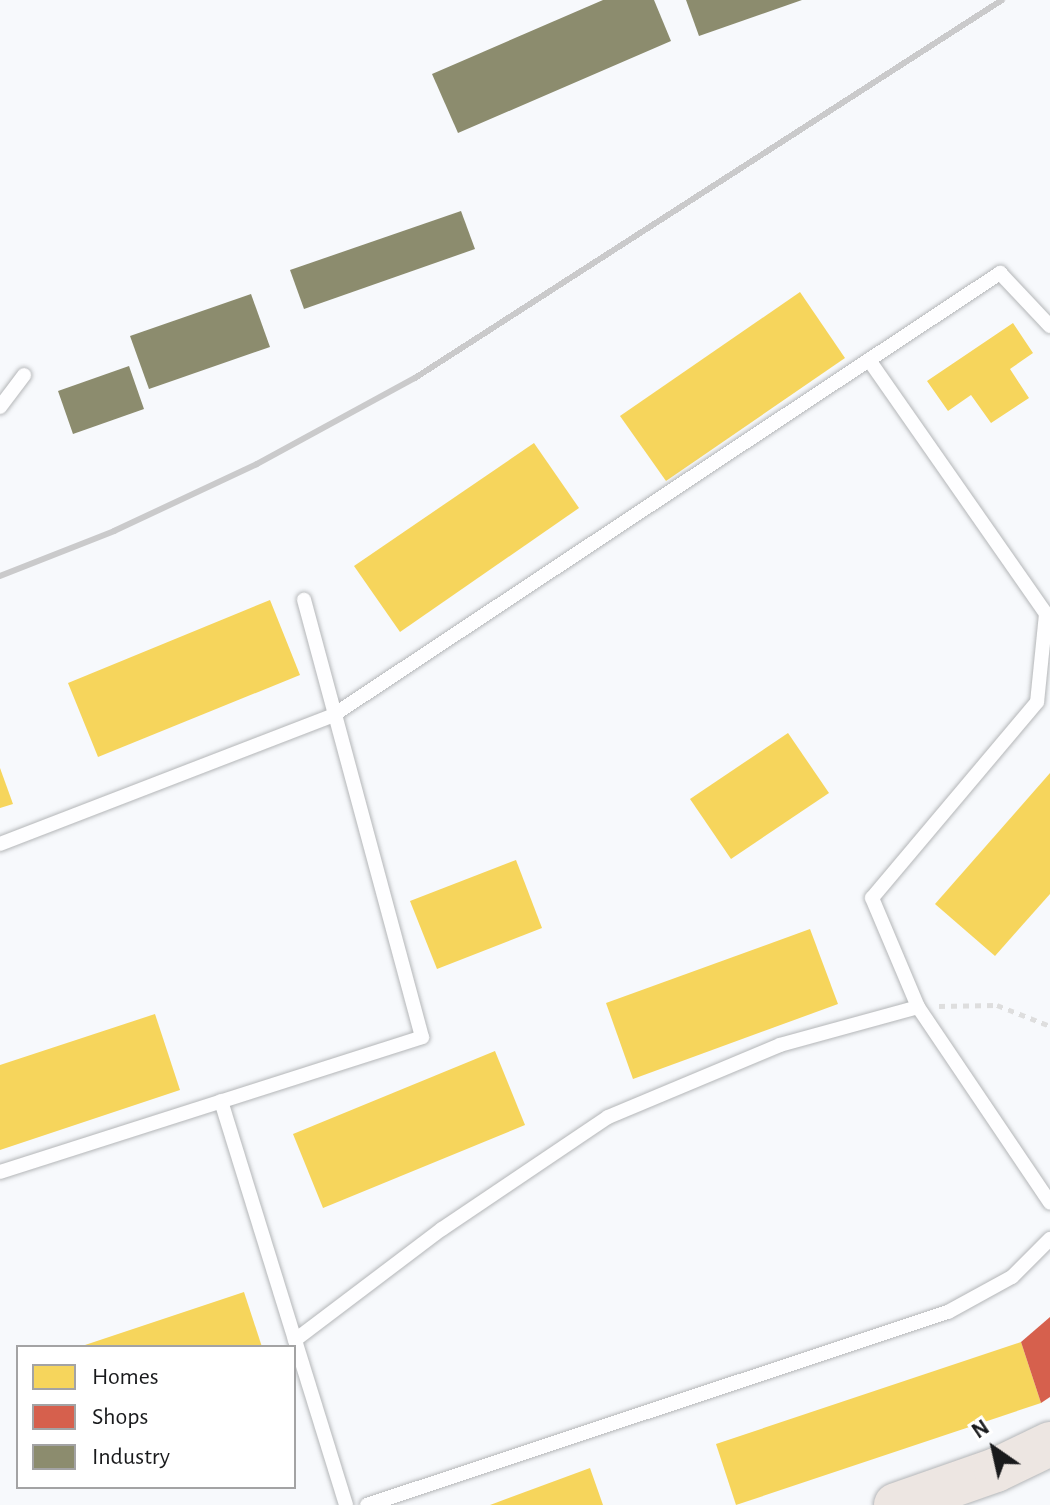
<!DOCTYPE html>
<style>
body{margin:0}
#map{position:relative;width:1050px;height:1505px;overflow:hidden;background:#f7f9fc;font-family:"Alegreya Sans",sans-serif}
div>[style]{position:absolute}
[style*='--x']{left:calc(var(--x)*1px);top:calc(var(--y)*1px);width:calc(var(--w)*1px);rotate:calc(var(--a)*1deg)}
.homes>*{inset:0;background:#f6d55c}
.shops>*{inset:0;background:#d6604d}
.industry>*{inset:0;background:#8c8c6e}
.path>*{height:5px;margin-top:-2.5px;transform-origin:0;background:repeating-linear-gradient(90deg,#dedede 0 6px,transparent 0 12px)}
.roads{filter:drop-shadow(0 0 2px #b4b6b8) drop-shadow(0 0 2px #b4b6b8)}
.lane>*{height:14px;margin:-7px;padding:0 7px;transform-origin:7px;border-radius:7px;background:#fefeff}
.highway>*{height:44px;margin:-22px;padding:0 22px;transform-origin:22px;border-radius:22px;background:#ede6e2}
.rail>*{height:6px;margin:-3px;padding:0 3px;transform-origin:3px;border-radius:3px;background:#cacacb}
span{translate:-50% -50%;white-space:nowrap;text-align:center;line-height:1.15;-webkit-text-stroke:8px #fff;paint-order:stroke}
.legend{position:absolute;left:16px;top:1345px;width:280px;height:144px;box-sizing:border-box;background:#fff;border:2px solid #a3a3a4;margin:0;padding:10px 14px;list-style:none;font-size:24px;color:#191a1c}
.legend li{display:flex;align-items:center;gap:16px;height:40px}
.legend b{width:40px;border:2px solid #a3a3a4}
.north{position:absolute;left:954px;top:1409px;width:80px;height:80px;-webkit-text-stroke:6px #fff;paint-order:stroke;rotate:326deg;font-size:22px;font-weight:700;line-height:32px;text-align:center;color:#191a1c}
.north::after{content:'';display:block;margin:auto;width:28px;height:36px;background:#191a1c;clip-path:polygon(50% 0,100% 100%,50% 72%,0 100%)}
</style>
<div id="map">
<div class="homes">
<i style="clip-path:polygon(800px 292px,845px 358px,666px 481px,620px 416px)"></i>
<i style="clip-path:polygon(1013px 323px,1033px 353px,1010px 369px,1029px 398px,991px 423px,971px 395px,948px 411px,927px 381px)"></i>
<i style="clip-path:polygon(534px 443px,579px 508px,400px 632px,354px 566px)"></i>
<i style="clip-path:polygon(270px 600px,300px 675px,98px 757px,68px 683px)"></i>
<i style="clip-path:polygon(788px 733px,829px 793px,731px 859px,690px 799px)"></i>
<i style="clip-path:polygon(0 768px,13px 804px,0 808px)"></i>
<i style="clip-path:polygon(1050px 773px,1050px 894px,995px 956px,935px 904px)"></i>
<i style="clip-path:polygon(516px 860px,542px 928px,437px 969px,410px 901px)"></i>
<i style="clip-path:polygon(810px 929px,838px 1004px,633px 1079px,606px 1003px)"></i>
<i style="clip-path:polygon(155px 1014px,180px 1090px,0 1150px,0 1065px)"></i>
<i style="clip-path:polygon(495px 1051px,525px 1125px,323px 1208px,293px 1134px)"></i>
<i style="clip-path:polygon(244px 1292px,262px 1347px,82px 1347px,82px 1346px)"></i>
<i style="clip-path:polygon(1021px 1342px,1041px 1403px,736px 1505px,716px 1444px)"></i>
<i style="clip-path:polygon(590px 1468px,603px 1505px,490px 1505px)"></i>
</div>
<div class="shops">
<i style="clip-path:polygon(1050px 1317px,1050px 1397px,1041px 1403px,1021px 1342px)"></i>
</div>
<div class="industry">
<i style="clip-path:polygon(603px 0,654px 0,671px 41px,458px 133px,432px 74px)"></i>
<i style="clip-path:polygon(686px 0,802px 0,699px 36px)"></i>
<i style="clip-path:polygon(461px 211px,475px 249px,304px 309px,290px 270px)"></i>
<i style="clip-path:polygon(251px 294px,270px 347px,149px 389px,130px 336px)"></i>
<i style="clip-path:polygon(129px 366px,144px 409px,73px 434px,58px 391px)"></i>
</div>
<div class="path">
<i style="--x:939;--y:1006;--w:58;--a:-1"></i>
<i style="--x:997;--y:1005;--w:57;--a:21.6"></i>
</div>
<div class="roads">
<div class="lane">
<i style="--x:869;--y:360;--w:310;--a:55.1"></i>
<i style="--x:1046;--y:614;--w:88;--a:95.8"></i>
<i style="--x:1037;--y:702;--w:256;--a:130.1"></i>
<i style="--x:872;--y:898;--w:118;--a:67.1"></i>
<i style="--x:918;--y:1007;--w:236;--a:56"></i>
<i style="--x:0;--y:407;--w:40;--a:-53"></i>
<i style="--x:0;--y:844;--w:356;--a:-21.1"></i>
<i style="--x:332;--y:716;--w:802;--a:-33.55"></i>
<i style="--x:1000;--y:273;--w:73;--a:46.7"></i>
<i style="--x:221;--y:1101;--w:423;--a:72.8"></i>
<i style="--x:0;--y:1172;--w:443;--a:-17.7"></i>
<i style="--x:422;--y:1037;--w:453;--a:-105.1"></i>
<i style="--x:295;--y:1340;--w:184;--a:-37.1"></i>
<i style="--x:442;--y:1229;--w:200;--a:-34"></i>
<i style="--x:608;--y:1117;--w:186;--a:-22.7"></i>
<i style="--x:780;--y:1045;--w:143;--a:-15.4"></i>
<i style="--x:367;--y:1505;--w:612;--a:-18.38"></i>
<i style="--x:948;--y:1312;--w:73;--a:-28.7"></i>
<i style="--x:1012;--y:1277;--w:54;--a:-45"></i>
</div>
<div class="highway">
<i style="--x:896;--y:1505;--w:106;--a:-19.3"></i>
<i style="--x:996;--y:1470;--w:60;--a:-25.7"></i>
</div>
</div>
<div class="rail">
<i style="--x:0;--y:576;--w:123;--a:-21.5"></i>
<i style="--x:114;--y:531;--w:158;--a:-25.1"></i>
<i style="--x:257;--y:464;--w:180;--a:-28.6"></i>
<i style="--x:415;--y:378;--w:698;--a:-32.78"></i>
</div>
<ul class="legend">
<li><b style="height:22px;background:#f6d55c"></b>Homes</li>
<li><b style="height:22px;background:#d6604d"></b>Shops</li>
<li><b style="height:22px;background:#8c8c6e"></b>Industry</li>
</ul>
<div class="north">N</div>
</div>
